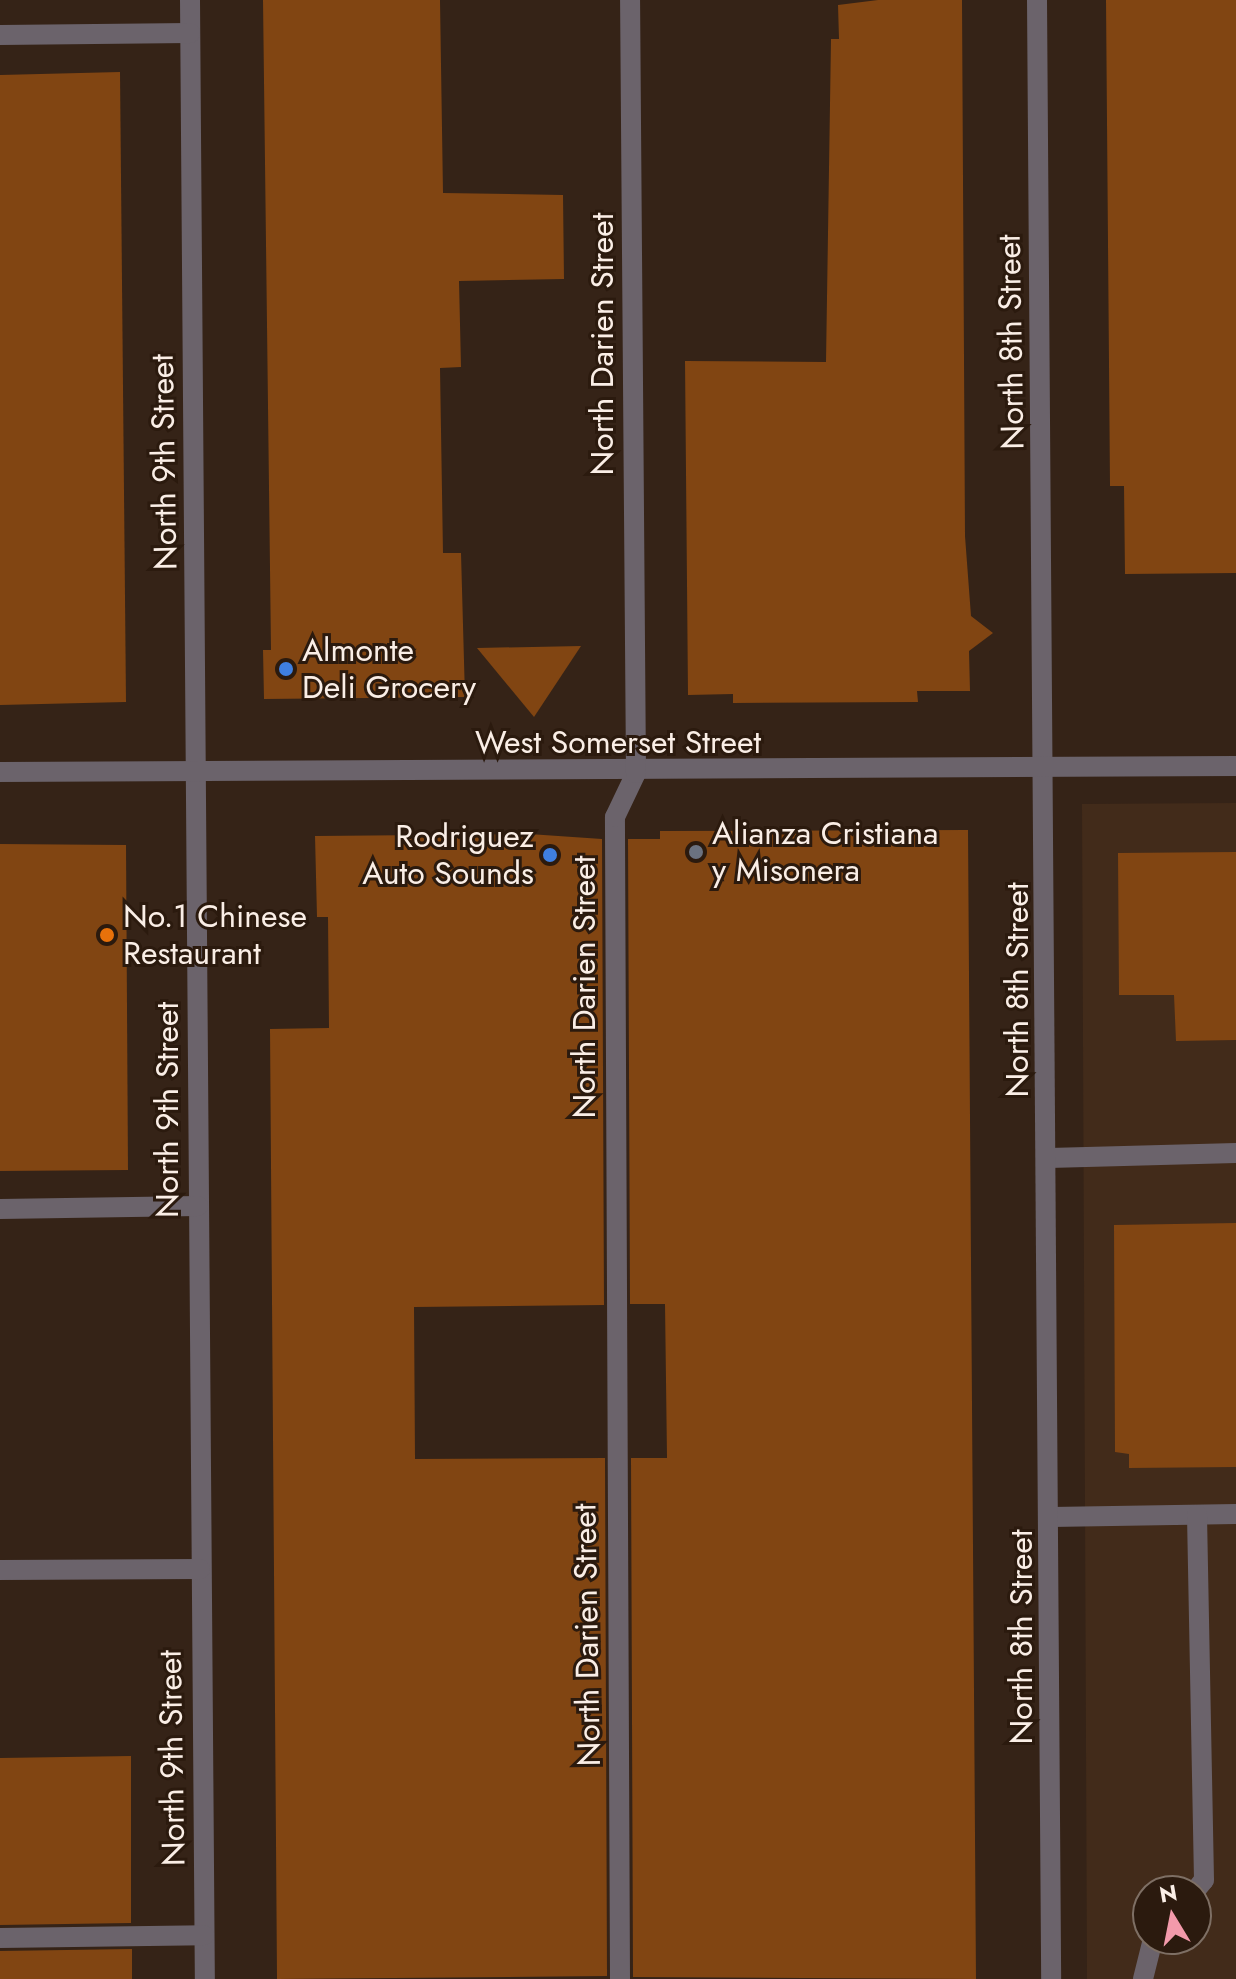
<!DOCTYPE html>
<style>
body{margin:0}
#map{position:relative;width:1236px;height:1979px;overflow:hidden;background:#352317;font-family:Jost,sans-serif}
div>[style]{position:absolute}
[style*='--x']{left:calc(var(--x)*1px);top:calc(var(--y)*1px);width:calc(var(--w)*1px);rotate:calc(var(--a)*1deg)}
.built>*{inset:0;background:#422b1a}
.building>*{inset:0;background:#814512}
.service>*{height:20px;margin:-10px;padding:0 10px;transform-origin:10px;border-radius:10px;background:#6b636b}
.minor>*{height:20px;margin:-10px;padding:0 10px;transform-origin:10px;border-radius:10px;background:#6b636b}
.dots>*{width:22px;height:22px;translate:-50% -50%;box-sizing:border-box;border:4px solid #2b1a0e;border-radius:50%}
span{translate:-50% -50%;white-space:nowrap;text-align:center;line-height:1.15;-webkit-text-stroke:6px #2b1a0e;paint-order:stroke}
.street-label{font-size:32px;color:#faeee6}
.poi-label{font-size:32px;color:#faeee6}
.left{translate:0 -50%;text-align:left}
.right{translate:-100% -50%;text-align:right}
.north{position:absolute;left:1132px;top:1875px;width:80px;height:80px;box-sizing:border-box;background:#2b1a0e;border:2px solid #7e6f64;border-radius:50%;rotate:350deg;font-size:22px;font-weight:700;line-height:32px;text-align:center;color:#faeee6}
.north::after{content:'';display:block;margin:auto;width:28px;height:36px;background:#f39aab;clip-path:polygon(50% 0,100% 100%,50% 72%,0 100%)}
</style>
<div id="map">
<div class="built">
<i style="clip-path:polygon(evenodd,1236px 803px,1236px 1979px,1087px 1979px,1082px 804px,1236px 803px,1148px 1891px,1196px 1891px,1196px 1939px,1148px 1939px,1148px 1891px)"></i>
</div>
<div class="building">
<i style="clip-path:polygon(263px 0,440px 0,443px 193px,563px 195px,564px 279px,459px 281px,461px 367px,440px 368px,443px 553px,461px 553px,465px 697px,264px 699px,263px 650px,271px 650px)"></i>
<i style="clip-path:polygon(878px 0,962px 0,965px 536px,971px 616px,993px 633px,969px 651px,970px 691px,917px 691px,918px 702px,733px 703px,733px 694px,688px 695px,685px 361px,826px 362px,831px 39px,839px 39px,838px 5px)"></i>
<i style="clip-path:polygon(1106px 0,1236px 0,1236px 573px,1125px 574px,1124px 486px,1110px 486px)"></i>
<i style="clip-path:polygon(120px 72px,126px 702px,0 705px,0 75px)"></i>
<i style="clip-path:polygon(581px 646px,534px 717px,477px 648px)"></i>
<i style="clip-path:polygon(968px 830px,976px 1979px,633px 1977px,631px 1458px,667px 1458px,665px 1304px,630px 1304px,628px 839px,660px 839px,660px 831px)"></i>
<i style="clip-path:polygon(529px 834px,602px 839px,604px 1305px,414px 1307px,415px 1459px,605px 1458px,607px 1976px,277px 1979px,270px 1029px,329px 1028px,328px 917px,317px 917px,315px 836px)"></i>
<i style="clip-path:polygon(0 844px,126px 845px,128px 1170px,0 1171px)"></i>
<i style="clip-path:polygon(1236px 852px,1236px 1040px,1176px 1041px,1174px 995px,1119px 995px,1118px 853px)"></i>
<i style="clip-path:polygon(1236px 1223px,1236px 1467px,1129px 1468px,1129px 1454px,1115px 1452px,1114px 1225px)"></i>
<i style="clip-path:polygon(131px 1756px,131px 1923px,0 1925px,0 1758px)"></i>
<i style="clip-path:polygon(132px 1949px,132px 1979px,0 1979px,0 1951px)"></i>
</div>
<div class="service">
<i style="--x:1049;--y:1158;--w:187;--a:-1.5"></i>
<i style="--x:1051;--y:1517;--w:185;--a:-0.9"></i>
<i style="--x:1195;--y:1891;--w:14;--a:-51"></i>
<i style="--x:1204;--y:1880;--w:365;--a:-91.1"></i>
<i style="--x:1143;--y:1979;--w:41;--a:-76"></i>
</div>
<div class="minor">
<i style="--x:190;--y:0;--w:1979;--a:89.57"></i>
<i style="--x:1037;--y:0;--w:1979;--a:89.59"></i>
<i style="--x:0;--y:35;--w:190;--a:-0.6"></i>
<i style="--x:0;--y:772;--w:1236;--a:-0.28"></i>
<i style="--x:0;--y:1209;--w:198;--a:-0.9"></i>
<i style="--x:0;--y:1570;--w:200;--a:-0.3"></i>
<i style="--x:0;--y:1938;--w:204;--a:-0.8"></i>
<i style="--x:620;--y:1979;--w:1162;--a:-90.25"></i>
<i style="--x:615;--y:817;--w:49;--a:-64.5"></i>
<i style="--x:636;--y:773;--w:773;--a:-90.44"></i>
</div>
<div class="dots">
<i style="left:286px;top:669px;background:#3f7fe0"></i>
<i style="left:696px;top:852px;background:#6b7280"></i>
<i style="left:550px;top:855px;background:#3f7fe0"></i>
<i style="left:107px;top:935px;background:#e8710a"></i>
</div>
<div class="street-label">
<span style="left:1011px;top:342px;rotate:-91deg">North 8th Street</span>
<span style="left:602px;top:344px;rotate:-90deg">North Darien Street</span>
<span style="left:164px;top:462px;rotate:-91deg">North 9th Street</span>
<span style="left:618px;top:742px">West Somerset Street</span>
<span style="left:584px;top:987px;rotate:-90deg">North Darien Street</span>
<span style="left:1017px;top:990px;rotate:-90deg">North 8th Street</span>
<span style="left:167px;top:1110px;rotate:-90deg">North 9th Street</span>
<span style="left:587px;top:1635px;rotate:-91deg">North Darien Street</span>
<span style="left:1021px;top:1637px;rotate:-90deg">North 8th Street</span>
<span style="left:172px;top:1758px;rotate:-91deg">North 9th Street</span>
</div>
<div class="poi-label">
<span class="left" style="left:302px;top:669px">Almonte<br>Deli Grocery</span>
<span class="left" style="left:712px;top:852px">Alianza Cristiana<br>y Misonera</span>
<span class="right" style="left:534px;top:855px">Rodriguez<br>Auto Sounds</span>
<span class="left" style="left:123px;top:935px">No.1 Chinese<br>Restaurant</span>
</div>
<div class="north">N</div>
</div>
